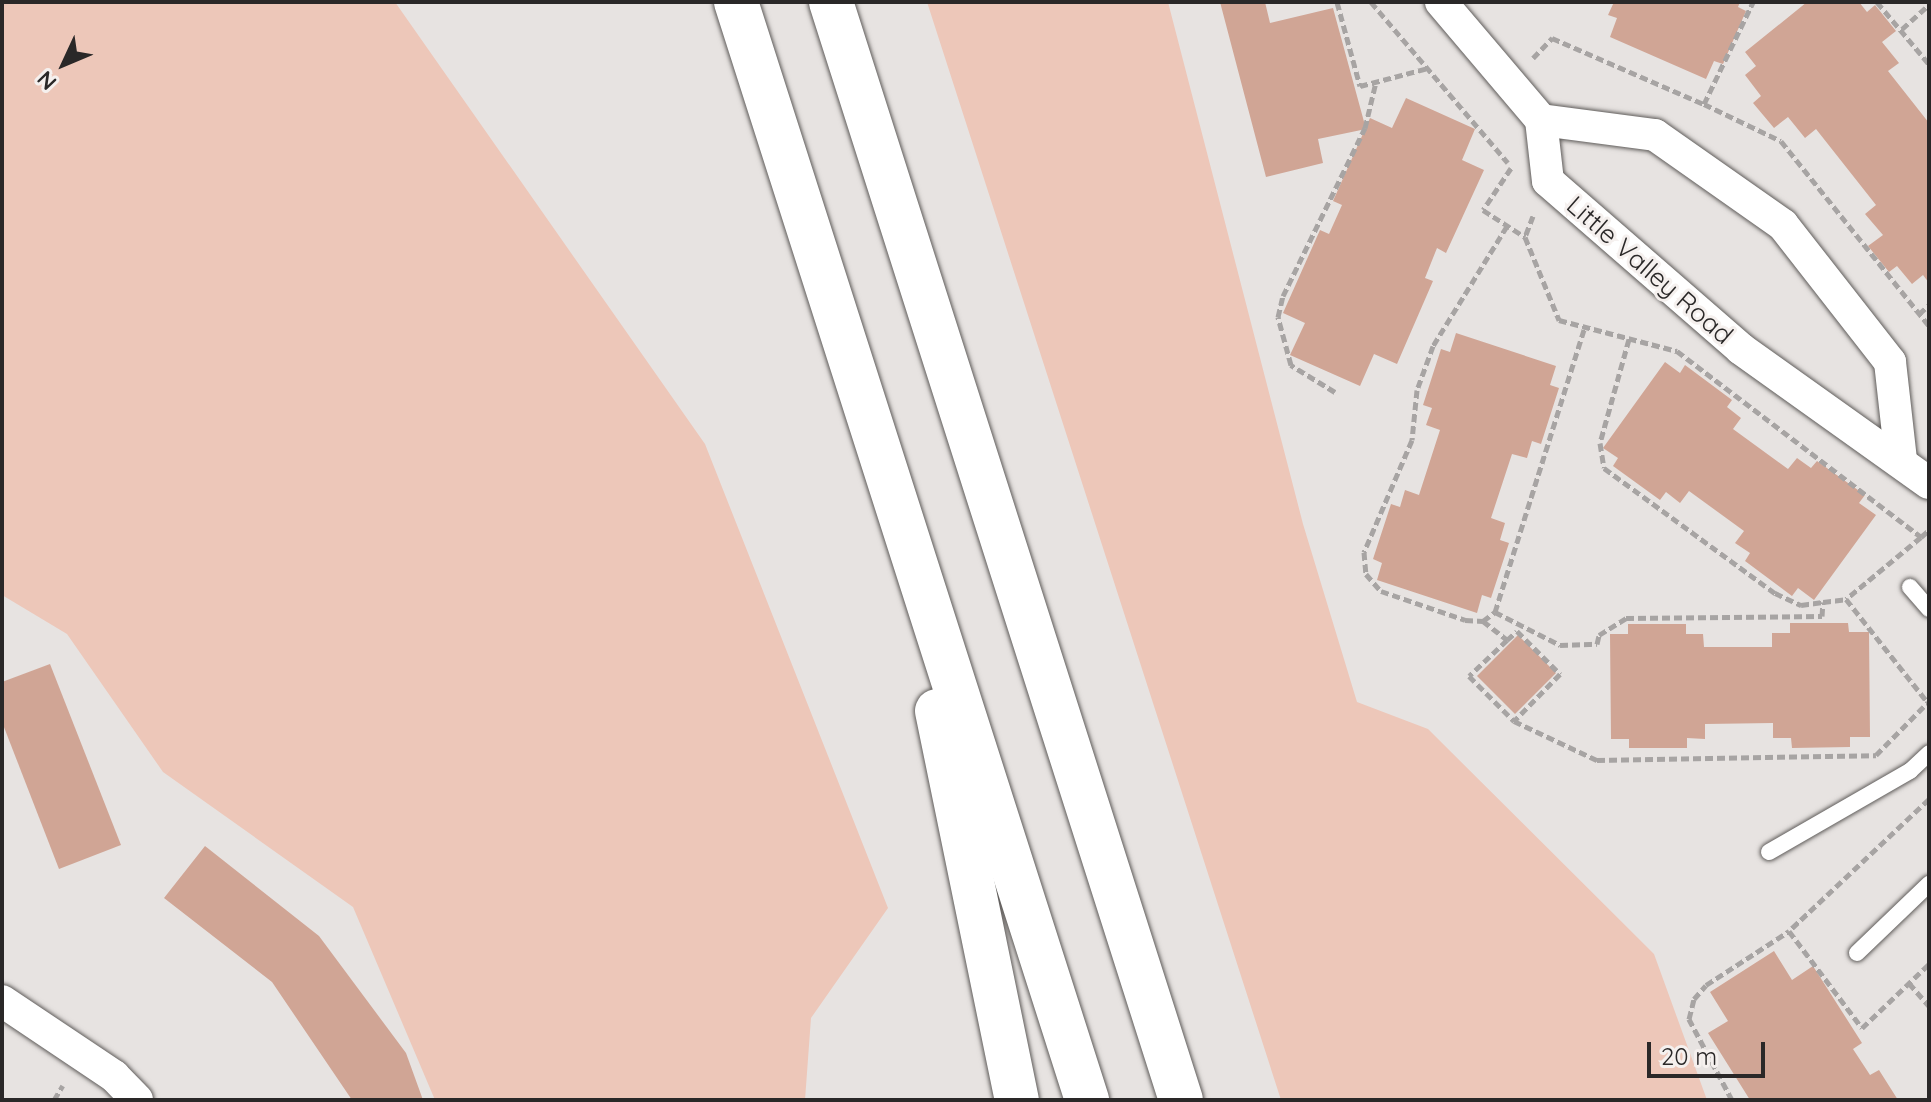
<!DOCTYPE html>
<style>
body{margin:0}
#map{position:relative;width:1931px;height:1102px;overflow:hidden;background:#e7e3e1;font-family:Quicksand,sans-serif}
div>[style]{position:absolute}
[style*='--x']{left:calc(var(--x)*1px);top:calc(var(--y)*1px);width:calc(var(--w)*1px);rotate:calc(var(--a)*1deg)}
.green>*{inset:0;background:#edc7b9}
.building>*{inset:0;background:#d0a595}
.path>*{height:5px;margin-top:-2.5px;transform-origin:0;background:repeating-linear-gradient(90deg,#a7a4a3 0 8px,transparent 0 12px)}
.roads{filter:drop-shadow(0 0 2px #5f5c5a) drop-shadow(0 0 2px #5f5c5a)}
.lane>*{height:16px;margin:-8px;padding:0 8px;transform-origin:8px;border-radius:8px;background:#fff}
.street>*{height:32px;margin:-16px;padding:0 16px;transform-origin:16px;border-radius:16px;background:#fff}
.highway>*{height:44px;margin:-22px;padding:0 22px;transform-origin:22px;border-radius:22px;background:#fff}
span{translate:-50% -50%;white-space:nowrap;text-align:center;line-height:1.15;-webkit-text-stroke:6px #f5f0ee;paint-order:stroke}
.street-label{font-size:26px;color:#2a2828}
.frame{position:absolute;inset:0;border:4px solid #2a2828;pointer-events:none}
.north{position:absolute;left:24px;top:24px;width:80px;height:80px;-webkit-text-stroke:6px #f5f0ee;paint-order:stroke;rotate:226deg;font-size:22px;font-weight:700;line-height:32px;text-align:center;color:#2a2828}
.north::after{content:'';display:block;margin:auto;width:28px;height:36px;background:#2a2828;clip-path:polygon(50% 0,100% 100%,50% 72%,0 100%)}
.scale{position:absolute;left:1647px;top:1042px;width:118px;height:36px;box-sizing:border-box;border:4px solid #2a2828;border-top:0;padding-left:10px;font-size:24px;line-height:28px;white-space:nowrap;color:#2a2828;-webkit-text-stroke:6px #f5f0ee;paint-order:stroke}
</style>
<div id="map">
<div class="green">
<i style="clip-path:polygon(2px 2px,395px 2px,705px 444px,888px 908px,811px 1018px,805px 1100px,435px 1100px,353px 907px,163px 772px,67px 634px,2px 595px)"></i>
<i style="clip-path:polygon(927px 2px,1168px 2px,1303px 524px,1357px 702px,1428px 729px,1654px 954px,1707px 1100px,1281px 1100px)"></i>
</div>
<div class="building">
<i style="clip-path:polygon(1220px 2px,1265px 2px,1270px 23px,1333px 8px,1366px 129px,1318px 139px,1323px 163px,1266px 177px)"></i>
<i style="clip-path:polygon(1614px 2px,1740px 2px,1738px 7px,1746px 11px,1723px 64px,1714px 61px,1706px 79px,1610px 37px,1617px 18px,1608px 15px)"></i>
<i style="clip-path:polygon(1807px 2px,1859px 2px,1867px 12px,1875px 5px,1896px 31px,1882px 42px,1899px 63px,1888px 71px,1929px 123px,1929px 283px,1923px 275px,1912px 284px,1897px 266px,1889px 272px,1868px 246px,1883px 235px,1865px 214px,1876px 205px,1816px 129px,1805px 138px,1788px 117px,1774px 128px,1753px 103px,1761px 96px,1745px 75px,1756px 66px,1745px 52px)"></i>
<i style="clip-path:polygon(1406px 98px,1475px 129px,1462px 160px,1484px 170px,1446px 253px,1437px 248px,1425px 278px,1433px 281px,1397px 364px,1374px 354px,1360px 386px,1290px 355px,1305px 323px,1283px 313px,1320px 230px,1329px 234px,1342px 205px,1333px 201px,1370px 118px,1392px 128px)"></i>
<i style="clip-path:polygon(1456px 333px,1556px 366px,1550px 385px,1559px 388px,1541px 444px,1532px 441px,1527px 458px,1512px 454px,1491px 518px,1505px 523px,1500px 540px,1509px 543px,1491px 598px,1482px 595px,1477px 613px,1377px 580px,1382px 563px,1373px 559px,1391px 504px,1400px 507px,1405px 490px,1419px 495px,1440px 430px,1426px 425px,1432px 408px,1423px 405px,1441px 349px,1450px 352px)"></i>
<i style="clip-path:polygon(1665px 362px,1680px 373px,1685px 365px,1732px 400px,1727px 407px,1741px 418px,1733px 429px,1788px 469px,1797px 458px,1811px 468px,1817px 461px,1865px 495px,1859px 503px,1876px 515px,1814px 600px,1798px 588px,1792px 596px,1745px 561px,1750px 553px,1735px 543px,1744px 531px,1689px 491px,1680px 503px,1666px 492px,1660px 500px,1613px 466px,1618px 458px,1603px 448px)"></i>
<i style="clip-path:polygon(1790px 623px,1848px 623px,1849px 632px,1869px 632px,1870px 737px,1850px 737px,1850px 747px,1792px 748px,1791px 738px,1773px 738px,1773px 723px,1705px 724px,1705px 739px,1687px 738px,1687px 748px,1629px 748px,1629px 739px,1611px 739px,1610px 634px,1628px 634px,1628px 624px,1686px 624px,1686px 634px,1703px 634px,1704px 647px,1772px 647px,1772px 633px,1790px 633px)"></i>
<i style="clip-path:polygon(1518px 635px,1556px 673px,1515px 714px,1477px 676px)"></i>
<i style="clip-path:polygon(50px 664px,121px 845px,59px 869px,2px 722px,2px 682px)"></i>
<i style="clip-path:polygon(205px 846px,319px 936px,406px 1053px,423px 1100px,352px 1100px,272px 982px,164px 898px)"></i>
<i style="clip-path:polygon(1774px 951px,1792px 980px,1813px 966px,1862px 1043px,1853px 1049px,1870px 1075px,1879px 1070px,1898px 1100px,1750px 1100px,1708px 1033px,1728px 1021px,1710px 992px)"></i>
</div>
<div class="path">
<i style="--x:1337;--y:2;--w:87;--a:74.7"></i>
<i style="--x:1360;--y:86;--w:70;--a:-14.8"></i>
<i style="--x:1371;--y:2;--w:211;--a:49.6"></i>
<i style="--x:1877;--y:2;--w:81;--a:50"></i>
<i style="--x:1902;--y:29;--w:36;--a:-42"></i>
<i style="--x:1533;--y:58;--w:28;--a:-46"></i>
<i style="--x:1552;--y:38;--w:166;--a:23.5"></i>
<i style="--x:1704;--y:104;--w:113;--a:-64.3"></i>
<i style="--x:1704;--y:104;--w:85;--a:25.7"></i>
<i style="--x:1781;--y:141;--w:237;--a:51.3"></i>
<i style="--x:1511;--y:168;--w:50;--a:123.7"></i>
<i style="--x:1483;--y:210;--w:50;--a:32.7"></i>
<i style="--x:1533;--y:216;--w:22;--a:111"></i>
<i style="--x:1525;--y:237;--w:90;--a:67.7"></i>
<i style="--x:1559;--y:320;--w:122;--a:14.7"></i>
<i style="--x:1677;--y:351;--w:307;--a:37.3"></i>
<i style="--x:1921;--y:537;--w:11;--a:-41"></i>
<i style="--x:1507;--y:226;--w:141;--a:121.7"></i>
<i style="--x:1433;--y:346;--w:47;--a:110"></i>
<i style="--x:1417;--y:390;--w:50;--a:95.7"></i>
<i style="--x:1412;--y:440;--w:122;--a:113.2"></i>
<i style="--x:1364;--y:552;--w:22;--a:85"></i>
<i style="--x:1366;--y:574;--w:23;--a:49"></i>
<i style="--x:1381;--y:591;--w:89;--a:19"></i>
<i style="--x:1465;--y:620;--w:18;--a:3"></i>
<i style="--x:1483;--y:621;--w:15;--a:-37"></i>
<i style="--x:1495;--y:612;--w:299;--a:-72.5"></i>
<i style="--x:1919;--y:314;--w:13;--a:-42"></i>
<i style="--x:1629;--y:339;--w:108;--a:105.6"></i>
<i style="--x:1600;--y:443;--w:25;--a:81"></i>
<i style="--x:1604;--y:468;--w:212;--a:36.2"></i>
<i style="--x:1775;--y:593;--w:29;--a:25"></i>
<i style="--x:1801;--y:605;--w:22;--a:-8"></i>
<i style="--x:1335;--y:392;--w:52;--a:-148.5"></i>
<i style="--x:1291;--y:365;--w:50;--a:-105.2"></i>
<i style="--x:1278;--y:317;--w:22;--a:-77"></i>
<i style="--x:1283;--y:296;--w:187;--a:-64"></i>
<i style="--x:1365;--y:128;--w:47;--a:-76.6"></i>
<i style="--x:1921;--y:537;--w:97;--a:140.4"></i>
<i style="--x:1846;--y:599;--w:134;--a:51.7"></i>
<i style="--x:1495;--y:612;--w:73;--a:26.9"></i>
<i style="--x:1560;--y:645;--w:37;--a:-2"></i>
<i style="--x:1597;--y:644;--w:9;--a:-77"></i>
<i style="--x:1599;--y:635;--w:32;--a:-32"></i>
<i style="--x:1626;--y:618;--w:196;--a:-0.6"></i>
<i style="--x:1822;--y:616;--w:14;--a:-86"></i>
<i style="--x:1823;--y:602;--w:23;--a:-7"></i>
<i style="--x:1483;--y:621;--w:31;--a:38"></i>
<i style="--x:1507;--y:640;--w:13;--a:-42"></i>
<i style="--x:1517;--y:631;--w:61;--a:45"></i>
<i style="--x:1560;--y:674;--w:66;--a:134.4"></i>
<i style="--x:1514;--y:721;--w:92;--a:25.2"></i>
<i style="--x:1597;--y:760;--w:279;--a:-1"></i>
<i style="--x:1876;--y:755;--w:74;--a:-45.5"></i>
<i style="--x:1507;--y:640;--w:52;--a:136.5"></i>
<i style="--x:1469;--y:676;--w:64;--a:45"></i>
<i style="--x:1929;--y:799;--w:192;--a:136.7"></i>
<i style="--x:1789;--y:931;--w:121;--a:53"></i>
<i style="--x:1862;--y:1028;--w:93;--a:-43.7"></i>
<i style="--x:1909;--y:983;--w:30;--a:49"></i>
<i style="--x:54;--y:1100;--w:17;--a:-59"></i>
<i style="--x:1732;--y:1100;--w:92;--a:-118"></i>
<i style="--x:1689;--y:1019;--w:21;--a:-76"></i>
<i style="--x:1694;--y:999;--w:18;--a:-49"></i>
<i style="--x:1706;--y:985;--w:99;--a:-33"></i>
</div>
<div class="roads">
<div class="lane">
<i style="--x:1910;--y:587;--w:29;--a:49"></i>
<i style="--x:1769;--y:852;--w:163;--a:-29.9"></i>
<i style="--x:1910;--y:771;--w:26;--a:-43"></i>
<i style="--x:1857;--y:953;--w:100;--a:-43.8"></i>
</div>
<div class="street">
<i style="--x:1441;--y:2;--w:155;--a:49.7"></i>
<i style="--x:1541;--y:120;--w:61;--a:83.5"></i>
<i style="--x:1548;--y:181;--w:256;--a:41"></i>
<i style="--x:1741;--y:349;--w:231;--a:35.5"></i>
<i style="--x:1541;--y:120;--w:115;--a:7.5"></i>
<i style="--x:1655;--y:135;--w:156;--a:35.1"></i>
<i style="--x:1783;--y:225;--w:174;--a:52"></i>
<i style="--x:1890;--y:362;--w:99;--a:83.6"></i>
<i style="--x:2;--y:1001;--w:135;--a:33.8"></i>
<i style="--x:114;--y:1076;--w:33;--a:46"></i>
</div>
<div class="highway">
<i style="--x:736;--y:2;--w:1153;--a:72.27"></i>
<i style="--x:831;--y:2;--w:1152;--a:72.32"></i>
<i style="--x:937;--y:711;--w:397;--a:78.4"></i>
</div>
</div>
<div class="street-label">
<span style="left:1650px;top:270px;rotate:41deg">Little Valley Road</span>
</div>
<div class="frame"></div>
<div class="north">N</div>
<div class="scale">20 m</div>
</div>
